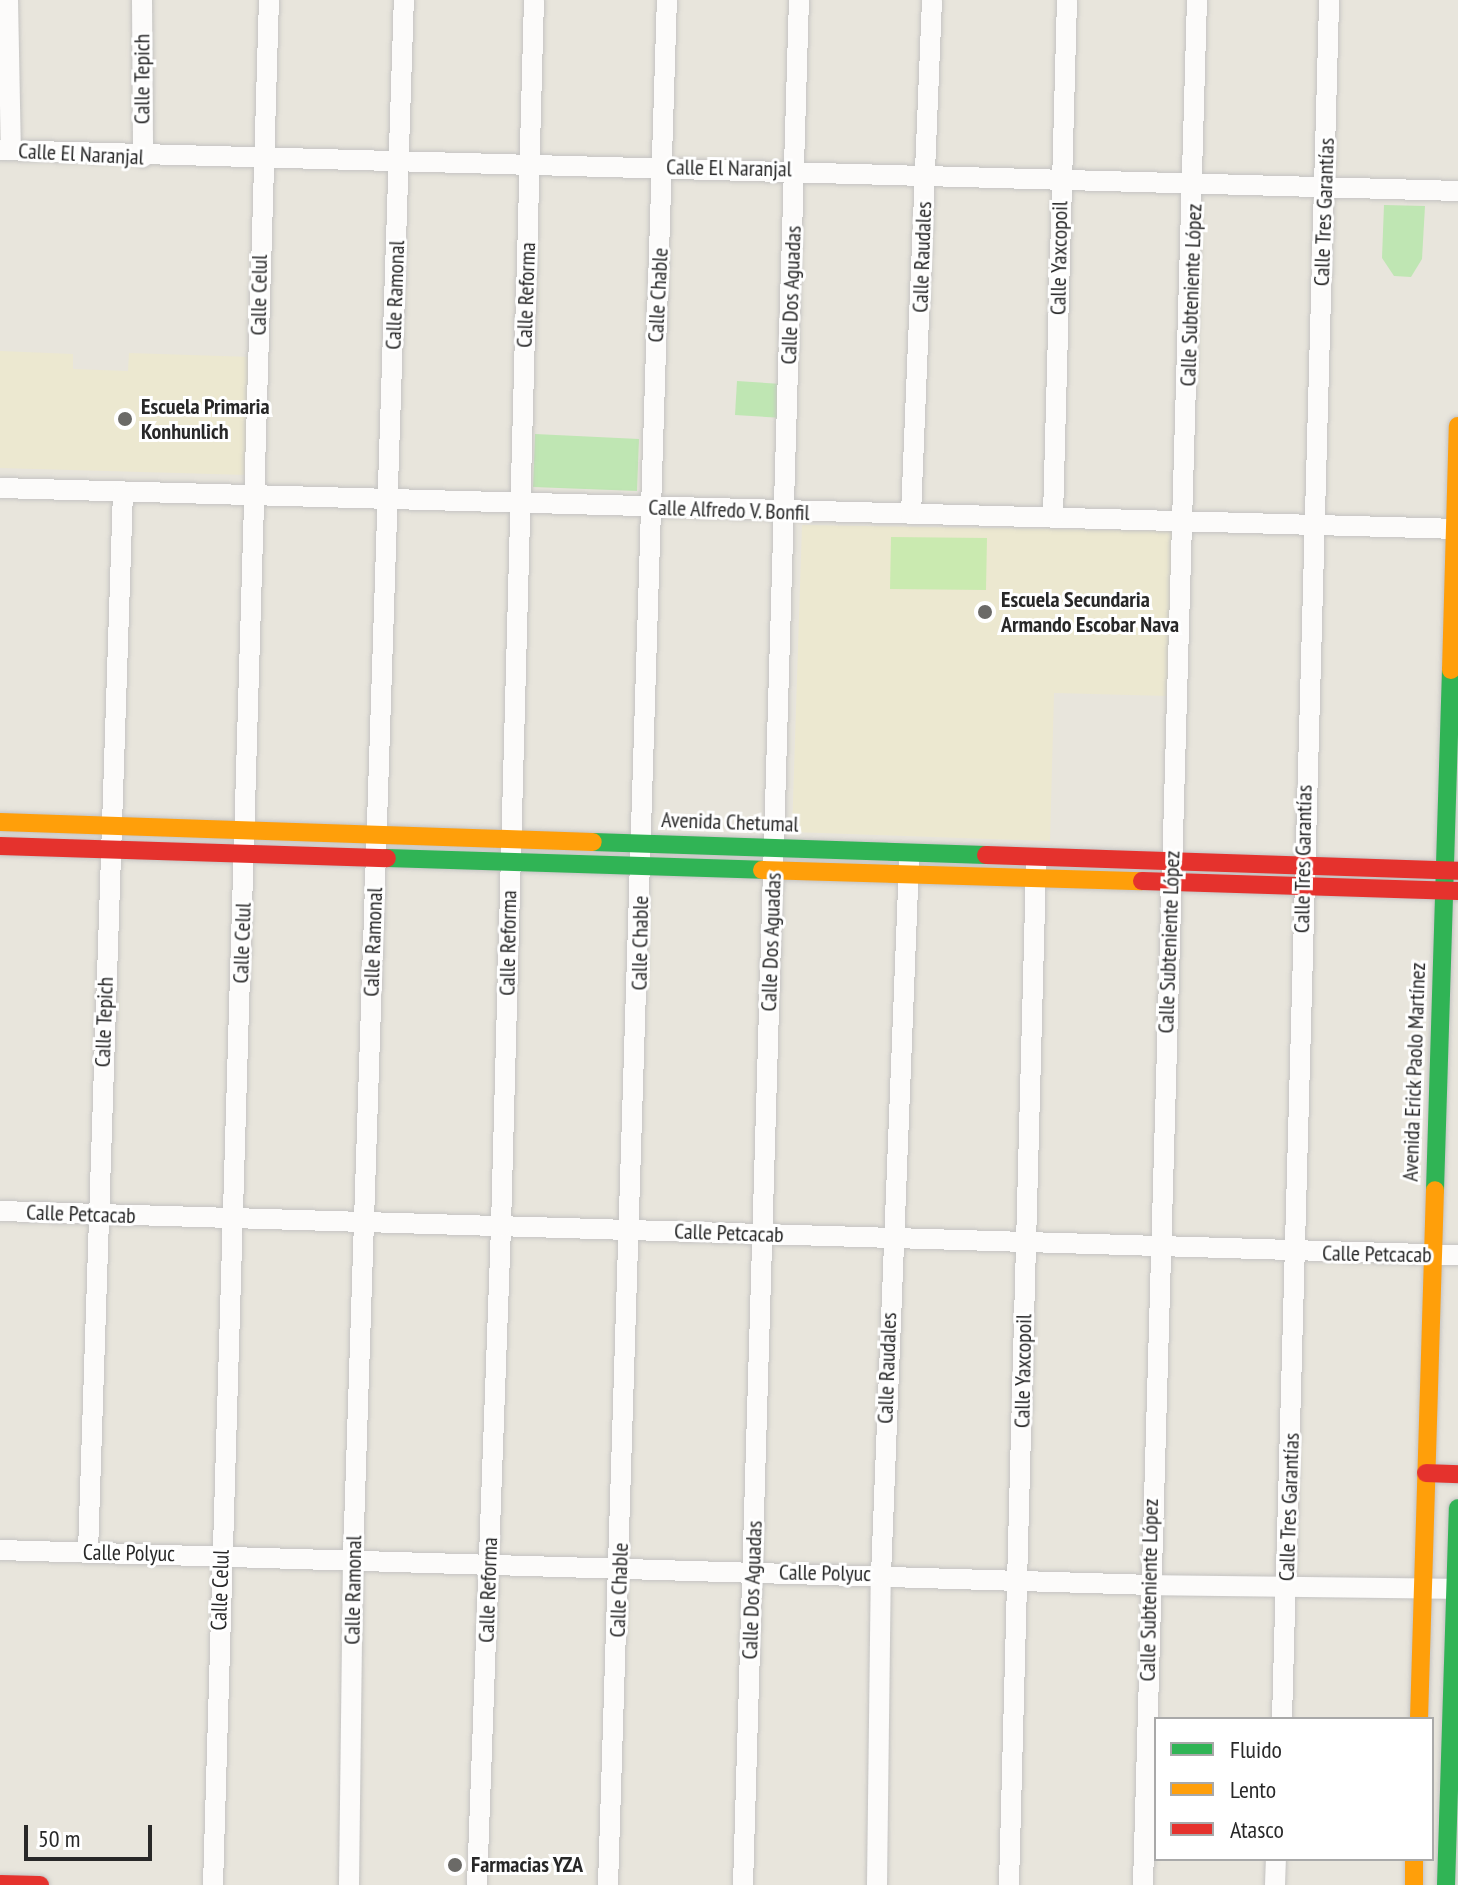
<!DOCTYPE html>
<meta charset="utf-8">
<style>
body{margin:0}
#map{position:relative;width:1458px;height:1885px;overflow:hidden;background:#e8e5dc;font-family:"PT Sans Narrow",sans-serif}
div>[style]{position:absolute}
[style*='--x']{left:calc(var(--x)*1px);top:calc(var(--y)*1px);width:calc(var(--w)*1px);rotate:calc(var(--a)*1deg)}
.education>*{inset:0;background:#ece8d0}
.green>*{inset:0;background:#bfe6b3}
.pitch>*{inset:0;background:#caeab0}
.roads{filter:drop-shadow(0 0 2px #c4c3c2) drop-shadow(0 0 2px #c4c3c2)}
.street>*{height:20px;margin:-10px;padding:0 10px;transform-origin:10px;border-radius:10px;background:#fcfbfa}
.fast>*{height:18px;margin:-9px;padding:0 9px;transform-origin:9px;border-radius:9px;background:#30b455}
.slow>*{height:18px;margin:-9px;padding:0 9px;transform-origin:9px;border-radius:9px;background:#ff9f0a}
.jam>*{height:18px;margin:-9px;padding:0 9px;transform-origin:9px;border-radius:9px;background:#e5322d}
.dots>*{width:22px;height:22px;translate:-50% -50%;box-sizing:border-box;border:4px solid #fff;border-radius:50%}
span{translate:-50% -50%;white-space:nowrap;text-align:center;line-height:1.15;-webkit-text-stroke:6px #fff;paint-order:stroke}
.street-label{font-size:22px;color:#282828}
.poi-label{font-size:22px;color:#282828;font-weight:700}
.left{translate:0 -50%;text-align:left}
.legend{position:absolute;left:1154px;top:1717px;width:280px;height:144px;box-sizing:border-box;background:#fff;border:2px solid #a9a9a9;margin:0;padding:10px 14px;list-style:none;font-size:24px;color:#282828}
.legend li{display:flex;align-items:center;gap:16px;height:40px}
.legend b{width:40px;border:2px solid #a9a9a9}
.scale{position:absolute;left:24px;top:1825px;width:128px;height:36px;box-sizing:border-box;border:4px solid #282828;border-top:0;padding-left:10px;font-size:24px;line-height:28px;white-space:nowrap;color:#282828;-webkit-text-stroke:6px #fff;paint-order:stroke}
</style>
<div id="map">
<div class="education">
<i style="clip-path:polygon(0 351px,73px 354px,73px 369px,128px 371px,129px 353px,252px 357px,248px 475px,0 468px)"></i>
<i style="clip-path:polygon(802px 525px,1173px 531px,1168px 696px,1054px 693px,1050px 841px,792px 832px)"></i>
</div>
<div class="green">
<i style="clip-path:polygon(1384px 205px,1425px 206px,1422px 259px,1411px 277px,1394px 276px,1382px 258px)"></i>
<i style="clip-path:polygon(737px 381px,782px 384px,783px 418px,735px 415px)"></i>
<i style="clip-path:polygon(535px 434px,639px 439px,637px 491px,533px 487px)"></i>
</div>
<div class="pitch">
<i style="clip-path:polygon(891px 537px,987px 538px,986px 590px,890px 589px)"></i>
</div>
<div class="roads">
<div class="street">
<i style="--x:8;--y:0;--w:150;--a:88.9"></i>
<i style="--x:142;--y:0;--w:157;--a:89.6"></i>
<i style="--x:0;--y:150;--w:1459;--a:1.61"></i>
<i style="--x:0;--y:488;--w:1459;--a:1.61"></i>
<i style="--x:911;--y:514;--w:514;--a:-87.66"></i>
<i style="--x:1053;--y:517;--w:517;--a:-88.45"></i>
<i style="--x:0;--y:1211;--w:1459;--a:1.73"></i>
<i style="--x:0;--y:1550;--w:1150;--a:1.74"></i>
<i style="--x:1149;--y:1585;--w:309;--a:0.7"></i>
<i style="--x:88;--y:1552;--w:1060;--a:-88.11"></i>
<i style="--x:1282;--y:1719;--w:1720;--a:-88.43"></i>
<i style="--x:213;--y:1885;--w:1886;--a:-88.3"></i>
<i style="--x:349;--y:1885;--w:327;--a:-89.3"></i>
<i style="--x:353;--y:1558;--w:1559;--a:-88.13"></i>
<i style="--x:477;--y:1885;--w:659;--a:-87.91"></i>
<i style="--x:501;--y:1226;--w:1226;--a:-88.46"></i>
<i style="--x:608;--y:1885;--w:1886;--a:-88.21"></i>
<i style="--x:743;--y:1885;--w:1886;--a:-88.3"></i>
<i style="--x:877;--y:1885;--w:310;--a:-89.3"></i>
<i style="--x:881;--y:1575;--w:714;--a:-87.75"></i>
<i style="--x:1009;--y:1885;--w:1020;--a:-88.48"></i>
<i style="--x:1143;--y:1885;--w:1886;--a:-88.36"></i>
<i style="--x:1275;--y:1885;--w:26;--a:-88"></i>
</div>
<div class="fast">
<i style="--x:593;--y:842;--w:393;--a:1.9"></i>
<i style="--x:387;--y:858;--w:375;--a:1.8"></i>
<i style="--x:1435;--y:1190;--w:520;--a:-88.24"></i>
<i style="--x:1446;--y:1885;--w:377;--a:-88.2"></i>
</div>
<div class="slow">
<i style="--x:1451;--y:670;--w:244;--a:-88.4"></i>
<i style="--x:0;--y:822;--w:593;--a:1.93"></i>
<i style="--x:762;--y:870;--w:380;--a:1.7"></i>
<i style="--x:1419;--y:1719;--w:529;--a:-88.27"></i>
<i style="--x:1414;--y:1859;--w:26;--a:90"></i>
</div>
<div class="jam">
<i style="--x:0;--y:846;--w:387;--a:1.8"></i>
<i style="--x:986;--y:855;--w:472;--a:1.9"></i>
<i style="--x:1142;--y:881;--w:316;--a:1.8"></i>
<i style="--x:1426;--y:1473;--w:32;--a:2"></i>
<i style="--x:0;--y:1884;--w:40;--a:1.4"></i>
</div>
</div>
<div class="dots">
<i style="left:125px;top:419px;background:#6b6a67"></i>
<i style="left:985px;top:612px;background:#6b6a67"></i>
<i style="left:455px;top:1865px;background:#6b6a67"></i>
</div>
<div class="street-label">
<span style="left:142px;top:79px;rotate:-90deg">Calle Tepich</span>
<span style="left:81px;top:154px;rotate:3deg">Calle El Naranjal</span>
<span style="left:729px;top:168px;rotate:1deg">Calle El Naranjal</span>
<span style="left:1324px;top:212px;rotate:-88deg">Calle Tres Garantías</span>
<span style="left:922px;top:257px;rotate:-88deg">Calle Raudales</span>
<span style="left:1059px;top:258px;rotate:-89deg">Calle Yaxcopoil</span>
<span style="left:259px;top:295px;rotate:-89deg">Calle Celul</span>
<span style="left:395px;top:295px;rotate:-88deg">Calle Ramonal</span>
<span style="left:526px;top:295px;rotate:-88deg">Calle Reforma</span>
<span style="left:658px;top:295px;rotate:-87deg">Calle Chable</span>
<span style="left:791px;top:295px;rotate:-88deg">Calle Dos Aguadas</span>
<span style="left:1191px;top:295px;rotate:-88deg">Calle Subteniente López</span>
<span style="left:729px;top:510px;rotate:2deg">Calle Alfredo V. Bonfil</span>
<span style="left:730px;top:822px;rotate:2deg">Avenida Chetumal</span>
<span style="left:1303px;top:859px;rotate:-89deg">Calle Tres Garantías</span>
<span style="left:373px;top:942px;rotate:-88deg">Calle Ramonal</span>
<span style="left:771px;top:942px;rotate:-88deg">Calle Dos Aguadas</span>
<span style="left:1169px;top:942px;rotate:-88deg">Calle Subteniente López</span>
<span style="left:242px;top:943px;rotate:-88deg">Calle Celul</span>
<span style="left:508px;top:943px;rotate:-89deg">Calle Reforma</span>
<span style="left:640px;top:943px;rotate:-89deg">Calle Chable</span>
<span style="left:104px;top:1022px;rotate:-88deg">Calle Tepich</span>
<span style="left:1414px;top:1072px;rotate:-88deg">Avenida Erick Paolo Martínez</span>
<span style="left:81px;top:1214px;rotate:2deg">Calle Petcacab</span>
<span style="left:729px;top:1233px;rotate:2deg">Calle Petcacab</span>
<span style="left:1377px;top:1254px;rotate:1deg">Calle Petcacab</span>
<span style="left:887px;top:1368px;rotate:-88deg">Calle Raudales</span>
<span style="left:1023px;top:1371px;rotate:-89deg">Calle Yaxcopoil</span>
<span style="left:1289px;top:1507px;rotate:-88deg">Calle Tres Garantías</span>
<span style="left:129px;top:1553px;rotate:1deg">Calle Polyuc</span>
<span style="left:825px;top:1573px;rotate:1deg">Calle Polyuc</span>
<span style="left:220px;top:1590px;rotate:-88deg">Calle Celul</span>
<span style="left:353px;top:1590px;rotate:-89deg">Calle Ramonal</span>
<span style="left:488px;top:1590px;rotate:-88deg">Calle Reforma</span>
<span style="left:619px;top:1590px;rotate:-88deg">Calle Chable</span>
<span style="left:752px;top:1590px;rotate:-88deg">Calle Dos Aguadas</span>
<span style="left:1149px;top:1590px;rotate:-89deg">Calle Subteniente López</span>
</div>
<div class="poi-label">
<span class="left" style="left:141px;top:419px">Escuela Primaria<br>Konhunlich</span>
<span class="left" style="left:1001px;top:612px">Escuela Secundaria<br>Armando Escobar Nava</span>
<span class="left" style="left:471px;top:1865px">Farmacias YZA</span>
</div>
<ul class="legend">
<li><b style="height:10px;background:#30b455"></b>Fluido</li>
<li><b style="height:10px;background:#ff9f0a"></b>Lento</li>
<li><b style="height:10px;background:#e5322d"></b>Atasco</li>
</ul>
<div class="scale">50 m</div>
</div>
